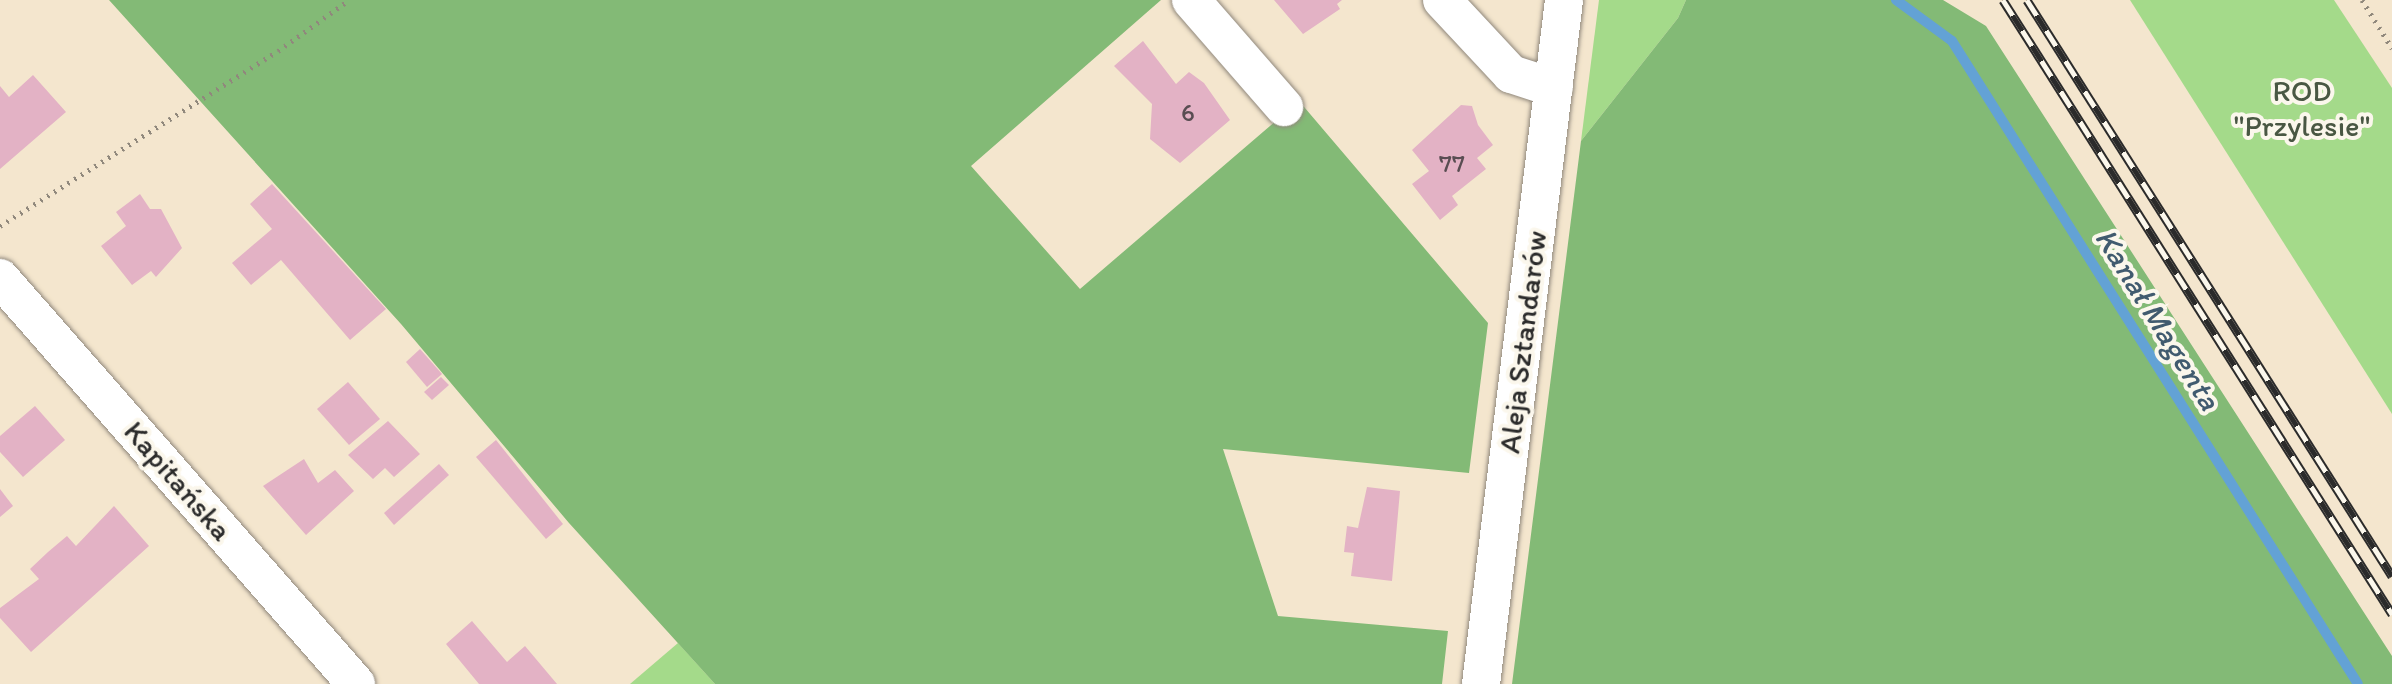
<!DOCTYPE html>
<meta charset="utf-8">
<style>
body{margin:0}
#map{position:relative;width:2392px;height:684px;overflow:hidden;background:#f4e6ce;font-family:Itim,sans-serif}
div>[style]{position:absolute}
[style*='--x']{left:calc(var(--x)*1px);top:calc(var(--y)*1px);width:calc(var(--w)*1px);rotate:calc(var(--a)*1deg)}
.green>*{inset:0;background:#a4da8a}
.forest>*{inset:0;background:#83ba76}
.stream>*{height:10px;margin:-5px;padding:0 5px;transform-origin:5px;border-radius:5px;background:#63a2d5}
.building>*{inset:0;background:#e3b2c5}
.path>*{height:5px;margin-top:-2.5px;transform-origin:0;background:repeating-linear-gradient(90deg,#90887c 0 2px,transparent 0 8px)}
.roads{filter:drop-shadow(0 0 2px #90887c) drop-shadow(0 0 2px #90887c)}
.minor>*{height:38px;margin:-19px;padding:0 19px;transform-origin:19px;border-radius:19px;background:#fff}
.rail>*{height:9px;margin-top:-4.5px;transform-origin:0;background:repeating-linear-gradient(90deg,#fbf7ec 0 18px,#2b2b2b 0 36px);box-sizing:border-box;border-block:2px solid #2b2b2b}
span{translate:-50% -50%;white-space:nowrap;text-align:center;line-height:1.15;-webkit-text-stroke:8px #fbf7ec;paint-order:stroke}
.number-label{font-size:26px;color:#594d52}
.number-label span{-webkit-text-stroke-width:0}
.park-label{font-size:30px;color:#495743}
.street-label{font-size:30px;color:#2b2b2b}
.water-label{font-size:32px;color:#415b6f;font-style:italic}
</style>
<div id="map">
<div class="green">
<i style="clip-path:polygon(1599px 0,1686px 0,1678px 18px,1581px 141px)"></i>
<i style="clip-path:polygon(2130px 0,2334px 0,2392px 88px,2392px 414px)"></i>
<i style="clip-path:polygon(678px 643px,715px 684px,630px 684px)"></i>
</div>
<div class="forest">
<i style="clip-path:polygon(109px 0,1161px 0,971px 166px,1080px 289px,1299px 101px,1488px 323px,1469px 473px,1223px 449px,1278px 616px,1448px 631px,1442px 684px,715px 684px,569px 523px,401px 324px)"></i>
<i style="clip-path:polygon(1686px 0,1943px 0,1986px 26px,2392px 656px,2392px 684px,1512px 684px,1581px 141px,1678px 18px)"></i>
</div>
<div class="stream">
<i style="--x:1896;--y:0;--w:69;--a:36.2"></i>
<i style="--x:1952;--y:41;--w:760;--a:57.73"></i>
</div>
<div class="building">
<i style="clip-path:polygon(1274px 0,1342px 0,1337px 4px,1340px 9px,1303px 34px)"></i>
<i style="clip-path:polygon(1143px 41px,1176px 84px,1189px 72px,1204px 83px,1230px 120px,1180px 163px,1150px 139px,1152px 104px,1114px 66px)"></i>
<i style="clip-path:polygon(33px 75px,66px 112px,0 169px,0 86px,9px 97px)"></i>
<i style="clip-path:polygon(1461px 105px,1472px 106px,1478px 125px,1493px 145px,1477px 158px,1486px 169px,1452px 196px,1458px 205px,1440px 220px,1412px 184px,1429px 171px,1412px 150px)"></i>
<i style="clip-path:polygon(272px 184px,386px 309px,350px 340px,281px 260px,251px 285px,232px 263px,272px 229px,250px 204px)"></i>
<i style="clip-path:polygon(140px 194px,150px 209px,161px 209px,182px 248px,156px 277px,151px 271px,132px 285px,101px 246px,126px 226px,116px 212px)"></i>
<i style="clip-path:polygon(420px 349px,442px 374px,427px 387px,406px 362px)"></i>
<i style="clip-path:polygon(441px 377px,449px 385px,432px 400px,424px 392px)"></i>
<i style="clip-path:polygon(348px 382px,380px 419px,349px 445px,317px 409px)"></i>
<i style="clip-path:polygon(35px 406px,65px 440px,23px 477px,0 452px,0 436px)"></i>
<i style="clip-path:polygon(388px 421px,420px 454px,394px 477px,385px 468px,373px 479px,348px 455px)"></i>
<i style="clip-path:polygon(496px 440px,563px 524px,546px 539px,476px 457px)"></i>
<i style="clip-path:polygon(304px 459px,318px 483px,335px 470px,354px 491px,306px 535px,263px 486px)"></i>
<i style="clip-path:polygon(439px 464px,449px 475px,394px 525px,384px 513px)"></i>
<i style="clip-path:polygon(1367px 487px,1400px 491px,1392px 581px,1351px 576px,1354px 553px,1344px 552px,1347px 526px,1358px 528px)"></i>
<i style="clip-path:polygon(0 489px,13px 506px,0 517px)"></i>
<i style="clip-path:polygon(114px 506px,149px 546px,31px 652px,0 618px,0 608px,39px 579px,30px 569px,48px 552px,67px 536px,76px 546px)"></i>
<i style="clip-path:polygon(472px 621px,507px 662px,525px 646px,557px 684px,479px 684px,446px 644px)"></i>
</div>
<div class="path">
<i style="--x:2362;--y:0;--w:57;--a:58"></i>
<i style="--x:0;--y:226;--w:328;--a:-32.2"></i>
<i style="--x:278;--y:51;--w:87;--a:-35.7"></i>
</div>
<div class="roads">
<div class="minor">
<i style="--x:1191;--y:0;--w:142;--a:49"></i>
<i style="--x:1442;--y:0;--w:101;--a:47"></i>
<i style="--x:1511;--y:74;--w:45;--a:18"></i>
<i style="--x:0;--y:278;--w:540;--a:48.75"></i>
<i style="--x:1481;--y:684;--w:689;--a:-83.08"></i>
</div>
</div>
<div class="rail">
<i style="--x:2003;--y:0;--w:727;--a:57.64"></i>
<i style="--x:2027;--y:0;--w:682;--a:57.64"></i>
</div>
<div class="number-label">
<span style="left:1188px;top:113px">6</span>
<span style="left:1452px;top:164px">77</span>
</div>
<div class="park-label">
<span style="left:2302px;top:108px">ROD<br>"Przylesie"</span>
</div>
<div class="street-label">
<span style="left:1523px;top:342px;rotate:-83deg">Aleja Sztandarów</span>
<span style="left:178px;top:481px;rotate:49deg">Kapitańska</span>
</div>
<div class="water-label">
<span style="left:2158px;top:319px;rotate:58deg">Kanał Magenta</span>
</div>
</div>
